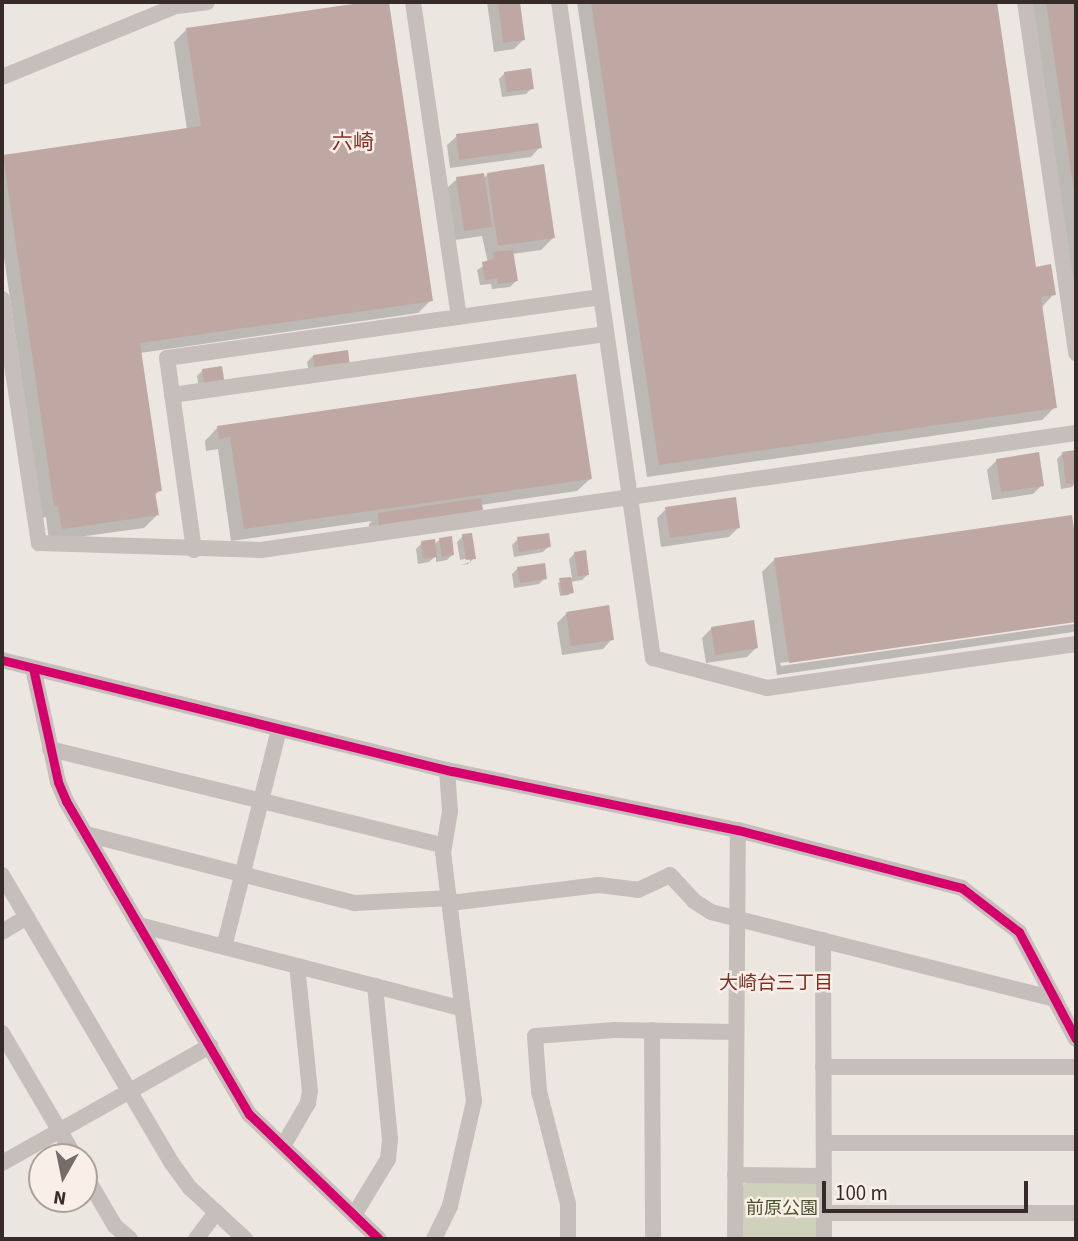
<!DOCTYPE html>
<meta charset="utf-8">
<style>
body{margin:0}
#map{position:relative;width:1078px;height:1241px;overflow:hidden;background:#ece6e1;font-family:"Source Sans 3","Noto Sans JP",sans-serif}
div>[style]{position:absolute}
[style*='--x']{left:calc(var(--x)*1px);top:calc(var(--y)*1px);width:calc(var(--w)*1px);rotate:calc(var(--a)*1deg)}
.green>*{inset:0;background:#cfd1bb}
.shadow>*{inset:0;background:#0003}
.building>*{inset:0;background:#bfa8a3}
.minor>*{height:16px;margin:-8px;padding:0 8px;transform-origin:8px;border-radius:8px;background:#c5beba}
.cycleway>*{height:9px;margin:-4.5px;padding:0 4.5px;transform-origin:4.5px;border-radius:4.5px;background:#d6006c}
span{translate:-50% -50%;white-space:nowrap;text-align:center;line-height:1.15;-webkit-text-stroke:5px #f9efe8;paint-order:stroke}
.park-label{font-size:18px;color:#4a532d}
.neighbourhood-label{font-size:19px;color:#822f23}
.quarter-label{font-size:21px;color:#822f23}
.frame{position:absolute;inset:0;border:4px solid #362b28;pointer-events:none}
.north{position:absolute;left:28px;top:1143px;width:70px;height:70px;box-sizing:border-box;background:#f9efe8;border:2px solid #aba19b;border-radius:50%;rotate:189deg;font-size:19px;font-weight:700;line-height:28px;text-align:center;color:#362b28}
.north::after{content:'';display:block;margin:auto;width:24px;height:32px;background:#766c69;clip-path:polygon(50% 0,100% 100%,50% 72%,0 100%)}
.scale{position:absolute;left:822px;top:1181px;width:206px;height:32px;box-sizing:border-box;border:4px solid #362b28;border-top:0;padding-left:9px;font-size:21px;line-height:24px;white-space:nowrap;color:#362b28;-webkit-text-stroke:5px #f9efe8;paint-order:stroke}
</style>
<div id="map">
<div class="green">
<i style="clip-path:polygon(812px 1179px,820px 1191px,819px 1239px,743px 1239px,743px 1186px,747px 1180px)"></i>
</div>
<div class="shadow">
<i style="clip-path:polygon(388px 2px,431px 300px,418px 313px,140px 353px,160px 490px,154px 496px,157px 515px,144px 528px,49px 541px,46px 517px,42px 518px,2px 244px,2px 159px,187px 130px,174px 42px,187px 29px)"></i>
<i style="clip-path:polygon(487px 2px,518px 2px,524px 39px,514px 49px,494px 52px)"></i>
<i style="clip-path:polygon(577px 2px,996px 2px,1035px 268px,1054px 294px,1041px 308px,1055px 407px,1042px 420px,647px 477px)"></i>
<i style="clip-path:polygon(1032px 2px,1076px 2px,1076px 305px)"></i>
<i style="clip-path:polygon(505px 73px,532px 88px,526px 94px,502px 97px,499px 79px)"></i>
<i style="clip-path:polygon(457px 136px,540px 147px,531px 157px,450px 168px,447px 145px)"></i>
<i style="clip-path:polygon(488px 174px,553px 238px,541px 250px,512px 254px,516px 281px,510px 287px,492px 289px,491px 284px,480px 285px,477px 270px,488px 263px,482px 236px,455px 240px,447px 188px,457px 179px,483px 179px)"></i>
<i style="clip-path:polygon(346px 352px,310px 377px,307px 362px,313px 356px)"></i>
<i style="clip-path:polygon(221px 368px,200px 394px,197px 376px,203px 370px)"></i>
<i style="clip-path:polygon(217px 428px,590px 479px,577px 491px,481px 505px,481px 509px,472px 519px,370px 533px,369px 524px,372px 521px,231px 541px,218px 449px,206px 451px,205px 441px)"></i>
<i style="clip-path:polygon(1074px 452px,1076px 483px,1072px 487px,1061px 489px,1057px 459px,1063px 453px)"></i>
<i style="clip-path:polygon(997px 460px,1042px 485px,1033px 494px,992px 500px,987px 470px)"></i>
<i style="clip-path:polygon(666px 509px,739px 527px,729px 537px,661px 547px,657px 518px)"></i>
<i style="clip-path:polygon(evenodd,1071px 517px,1076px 555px,1076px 629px,1073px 632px,777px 675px,762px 572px,774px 560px,1071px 517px,1074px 620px,1074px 624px,781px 666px,780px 663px,1074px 620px)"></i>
<i style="clip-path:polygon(463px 536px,474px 558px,468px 564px,461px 565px,470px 562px,470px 558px,460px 560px,457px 542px)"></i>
<i style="clip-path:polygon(440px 539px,453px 554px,447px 560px,436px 562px,436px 556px,429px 562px,418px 564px,416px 549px,422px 543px,434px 545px)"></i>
<i style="clip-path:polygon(518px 539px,549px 546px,543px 552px,514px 557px,512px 545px)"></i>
<i style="clip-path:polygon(575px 553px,588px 574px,582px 580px,570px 582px,569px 595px,560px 596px,558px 583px,572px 578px,569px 559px)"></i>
<i style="clip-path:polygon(518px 568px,545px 578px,539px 584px,514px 588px,512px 574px)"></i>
<i style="clip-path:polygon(567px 613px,612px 639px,603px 649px,562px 655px,557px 623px)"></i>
<i style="clip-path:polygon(712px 628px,756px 648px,747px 657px,706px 663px,702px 638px)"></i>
</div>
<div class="building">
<i style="clip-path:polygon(367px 2px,389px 2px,433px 301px,140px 343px,162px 491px,155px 492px,159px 515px,62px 529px,58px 506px,54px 506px,3px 155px,201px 126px,186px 28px)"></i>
<i style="clip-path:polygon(498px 2px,520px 2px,525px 40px,503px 43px)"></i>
<i style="clip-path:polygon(591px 2px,997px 2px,1036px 267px,1051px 264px,1056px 295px,1041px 297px,1057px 408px,659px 465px)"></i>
<i style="clip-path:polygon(1046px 2px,1076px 2px,1076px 198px,1075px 198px)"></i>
<i style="clip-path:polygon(531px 68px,534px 89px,507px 92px,504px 72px)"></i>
<i style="clip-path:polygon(538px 123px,542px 148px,459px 160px,456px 134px)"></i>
<i style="clip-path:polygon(544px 164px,555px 238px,498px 246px,487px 173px)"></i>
<i style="clip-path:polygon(484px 173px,492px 227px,464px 231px,456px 177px)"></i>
<i style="clip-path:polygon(513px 250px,518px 281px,498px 284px,497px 278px,485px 280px,482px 262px,494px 259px,493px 252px)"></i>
<i style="clip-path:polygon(348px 350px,350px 367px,315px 372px,313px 355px)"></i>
<i style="clip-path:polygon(222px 366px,225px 386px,205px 389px,202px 369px)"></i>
<i style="clip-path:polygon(576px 374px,592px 479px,244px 529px,230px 437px,219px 439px,217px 426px)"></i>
<i style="clip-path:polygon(1075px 450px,1076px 482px,1066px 484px,1062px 452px)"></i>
<i style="clip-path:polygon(1039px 452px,1044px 486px,1001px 492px,996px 459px)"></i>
<i style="clip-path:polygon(736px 497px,740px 528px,670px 538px,665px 507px)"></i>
<i style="clip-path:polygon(481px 498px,483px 510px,379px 525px,378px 513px)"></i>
<i style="clip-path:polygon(1072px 515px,1076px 543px,1076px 622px,789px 663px,774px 558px)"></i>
<i style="clip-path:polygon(472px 533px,476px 559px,466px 560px,462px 534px)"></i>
<i style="clip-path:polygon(549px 533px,551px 547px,519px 552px,517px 537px)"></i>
<i style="clip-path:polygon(452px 536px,454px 555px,442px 557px,439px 538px)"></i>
<i style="clip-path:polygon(435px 539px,437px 557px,423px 559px,421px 541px)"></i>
<i style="clip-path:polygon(586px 550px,589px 575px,578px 576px,574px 552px)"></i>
<i style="clip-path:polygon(545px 563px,547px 579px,520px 583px,517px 567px)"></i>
<i style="clip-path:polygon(571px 577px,574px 593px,562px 595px,559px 578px)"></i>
<i style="clip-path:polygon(609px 605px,614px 640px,571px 646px,566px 612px)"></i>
<i style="clip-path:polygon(754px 620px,758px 648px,715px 655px,711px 627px)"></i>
</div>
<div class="minor">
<i style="--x:413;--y:2;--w:318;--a:81.7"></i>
<i style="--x:559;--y:2;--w:663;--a:81.85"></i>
<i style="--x:653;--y:658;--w:118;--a:14.7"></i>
<i style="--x:767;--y:688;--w:312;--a:-8.1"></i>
<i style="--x:1025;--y:2;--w:355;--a:81.7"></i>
<i style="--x:2;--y:77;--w:188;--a:-22.2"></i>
<i style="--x:176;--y:6;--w:31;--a:-7"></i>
<i style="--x:2;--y:299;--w:247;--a:81.4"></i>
<i style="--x:39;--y:543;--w:222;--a:1.8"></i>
<i style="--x:261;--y:550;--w:823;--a:-8.17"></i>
<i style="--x:172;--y:395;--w:438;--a:-8"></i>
<i style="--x:194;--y:550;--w:194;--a:-98"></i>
<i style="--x:167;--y:358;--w:438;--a:-8"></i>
<i style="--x:2;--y:660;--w:463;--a:13.9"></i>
<i style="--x:452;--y:771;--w:292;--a:11.7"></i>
<i style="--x:738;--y:830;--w:231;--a:14.5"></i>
<i style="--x:962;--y:888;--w:72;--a:37.7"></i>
<i style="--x:1019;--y:932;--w:121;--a:62"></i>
<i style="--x:33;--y:668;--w:117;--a:77.6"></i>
<i style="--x:58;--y:782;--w:21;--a:67"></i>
<i style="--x:66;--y:801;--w:363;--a:59.7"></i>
<i style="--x:249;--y:1114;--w:180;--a:43.9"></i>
<i style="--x:50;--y:749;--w:406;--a:13.8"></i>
<i style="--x:86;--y:834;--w:278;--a:14.4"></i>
<i style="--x:355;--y:903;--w:95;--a:-3"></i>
<i style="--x:2;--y:875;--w:333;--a:59.5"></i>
<i style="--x:171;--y:1162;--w:32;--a:54"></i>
<i style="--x:190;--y:1188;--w:75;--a:42.8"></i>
<i style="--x:450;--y:903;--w:150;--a:-6.9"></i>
<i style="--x:599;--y:885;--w:39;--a:7"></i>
<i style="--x:638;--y:890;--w:35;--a:-25"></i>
<i style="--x:670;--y:875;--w:35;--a:47"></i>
<i style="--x:694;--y:901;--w:20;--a:33"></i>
<i style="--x:711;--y:912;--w:355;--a:14.2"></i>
<i style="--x:139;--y:925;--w:333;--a:14.5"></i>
<i style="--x:2;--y:932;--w:29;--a:-31"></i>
<i style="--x:823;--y:940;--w:299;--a:89.8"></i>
<i style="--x:224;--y:947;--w:225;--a:-75.8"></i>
<i style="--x:652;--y:1030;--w:209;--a:89.7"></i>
<i style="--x:2;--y:1033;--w:144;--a:59.5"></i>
<i style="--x:823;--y:1067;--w:253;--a:0"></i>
<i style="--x:824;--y:1143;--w:252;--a:0"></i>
<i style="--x:283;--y:1146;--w:50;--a:-59.8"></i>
<i style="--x:308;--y:1103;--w:12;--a:-81"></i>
<i style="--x:310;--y:1091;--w:126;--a:-95.9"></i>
<i style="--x:2;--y:1163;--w:239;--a:-29.4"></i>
<i style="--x:84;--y:1173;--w:61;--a:59.7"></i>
<i style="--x:115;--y:1226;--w:20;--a:41"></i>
<i style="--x:735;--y:1175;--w:88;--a:0.7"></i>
<i style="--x:824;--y:1213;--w:252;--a:0"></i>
<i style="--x:354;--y:1215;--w:66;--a:-58.7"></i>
<i style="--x:388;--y:1159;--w:20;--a:-84"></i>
<i style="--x:390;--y:1139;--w:154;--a:-95.6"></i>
<i style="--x:196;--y:1239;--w:34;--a:-53"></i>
<i style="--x:434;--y:1239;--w:37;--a:-64"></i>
<i style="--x:450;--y:1206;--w:108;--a:-77.1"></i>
<i style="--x:474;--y:1101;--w:250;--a:-97.1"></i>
<i style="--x:443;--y:853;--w:43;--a:-80.5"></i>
<i style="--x:450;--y:811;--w:41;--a:-94.2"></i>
<i style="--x:568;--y:1239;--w:35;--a:-90"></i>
<i style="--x:568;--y:1204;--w:117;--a:-104.4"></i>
<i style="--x:539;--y:1091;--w:55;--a:-94.2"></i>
<i style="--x:535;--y:1036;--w:80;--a:-4.3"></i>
<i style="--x:615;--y:1030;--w:121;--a:0.9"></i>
<i style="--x:735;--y:1239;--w:409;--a:-89.6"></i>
</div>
<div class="cycleway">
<i style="--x:2;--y:660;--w:463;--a:13.9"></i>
<i style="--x:452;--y:771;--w:292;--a:11.7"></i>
<i style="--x:738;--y:830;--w:231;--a:14.5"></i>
<i style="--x:962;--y:888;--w:72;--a:37.7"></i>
<i style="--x:1019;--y:932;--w:121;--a:62"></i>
<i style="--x:33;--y:668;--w:117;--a:77.6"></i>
<i style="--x:58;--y:782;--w:21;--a:67"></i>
<i style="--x:66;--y:801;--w:363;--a:59.7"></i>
<i style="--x:249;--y:1114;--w:180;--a:43.9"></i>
</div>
<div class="park-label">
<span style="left:782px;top:1209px">前原公園</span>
</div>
<div class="neighbourhood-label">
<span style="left:776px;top:984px">大崎台三丁目</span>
</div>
<div class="quarter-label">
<span style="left:353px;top:142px">六崎</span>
</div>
<div class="frame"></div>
<div class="north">N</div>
<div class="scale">100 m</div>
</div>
